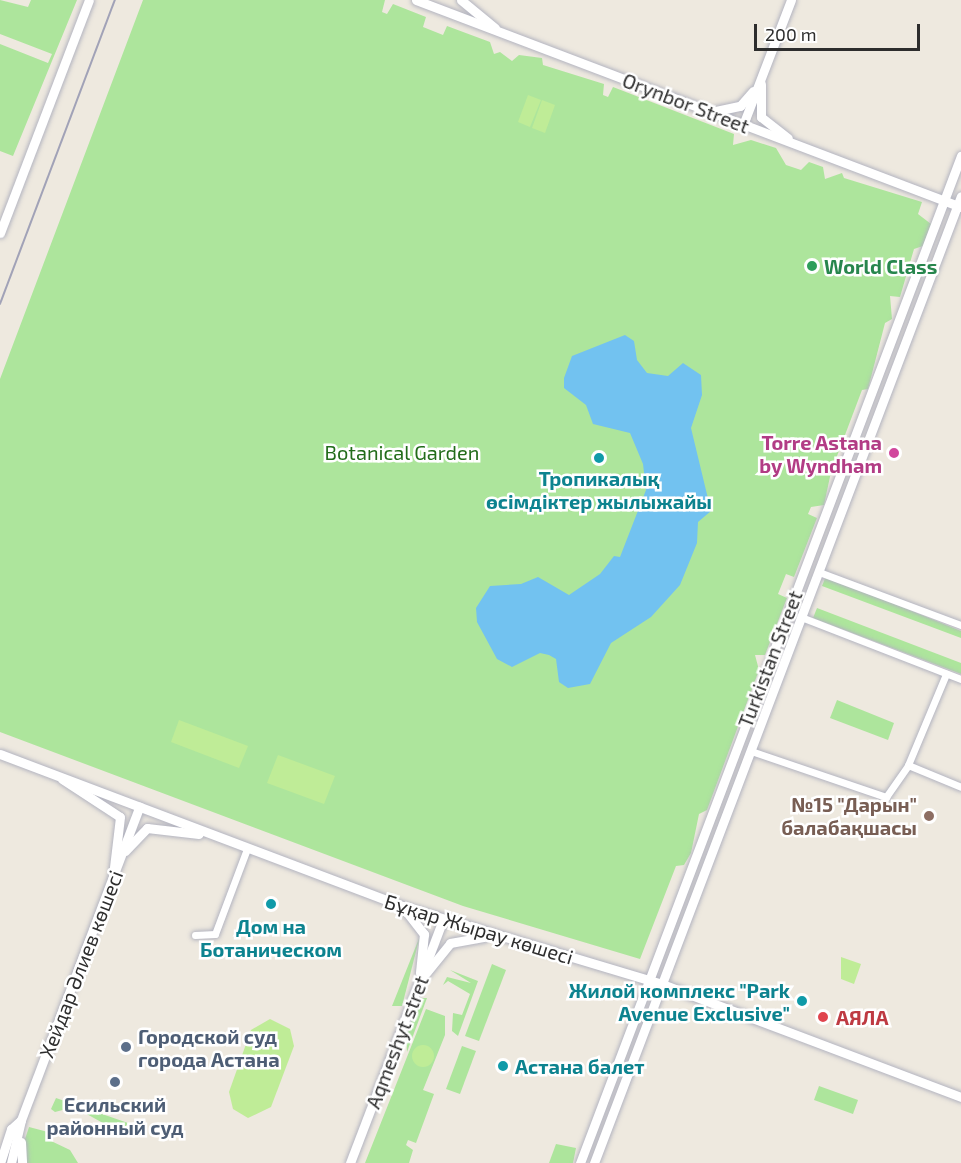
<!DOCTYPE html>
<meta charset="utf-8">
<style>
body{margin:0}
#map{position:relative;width:961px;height:1163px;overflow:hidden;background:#eee9df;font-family:"Exo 2",sans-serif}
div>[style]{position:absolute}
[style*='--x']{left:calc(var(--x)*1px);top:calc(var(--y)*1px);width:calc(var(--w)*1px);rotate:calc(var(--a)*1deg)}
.green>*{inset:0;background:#ade59c}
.pitch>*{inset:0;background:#bfec97}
.round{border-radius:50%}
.water>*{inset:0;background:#72c2f0}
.roads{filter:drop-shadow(0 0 2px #b3b4c0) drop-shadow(0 0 2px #b3b4c0)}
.street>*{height:7px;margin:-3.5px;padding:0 3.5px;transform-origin:3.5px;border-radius:3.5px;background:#fff}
.secondary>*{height:9px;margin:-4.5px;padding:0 4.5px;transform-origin:4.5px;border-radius:4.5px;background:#fff}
.tram>*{height:1.5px;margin:-0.75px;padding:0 0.75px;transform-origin:0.75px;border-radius:0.75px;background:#a1a2b7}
.dots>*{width:16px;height:16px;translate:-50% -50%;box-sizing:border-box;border:3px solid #fff;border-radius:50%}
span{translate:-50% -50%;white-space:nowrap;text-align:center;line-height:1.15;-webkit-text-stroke:5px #fff;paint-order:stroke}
.street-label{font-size:20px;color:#2d2d2d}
.leisure-label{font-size:20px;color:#27864d;font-weight:700}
.left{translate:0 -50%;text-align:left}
.hotel-label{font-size:20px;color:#b23c85;font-weight:700}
.right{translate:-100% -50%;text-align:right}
.park-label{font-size:20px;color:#226c1a}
.culture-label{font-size:20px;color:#0d838f;font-weight:700}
.education-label{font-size:20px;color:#785e54;font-weight:700}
.health-label{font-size:20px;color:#be3a42;font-weight:700}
.service-label{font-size:20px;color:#4e5e75;font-weight:700}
.scale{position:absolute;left:754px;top:24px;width:166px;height:27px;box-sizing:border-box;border:3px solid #2d2d2d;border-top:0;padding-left:8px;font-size:18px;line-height:21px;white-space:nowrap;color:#2d2d2d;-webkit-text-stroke:4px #fff;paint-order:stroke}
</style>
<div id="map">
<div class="green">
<i style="clip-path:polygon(0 0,28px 7px,31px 0,77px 0,13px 156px,0 151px,0 44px,48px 63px,52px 54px,0 34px)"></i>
<i style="clip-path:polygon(143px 0,385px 0,382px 12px,387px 14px,393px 4px,426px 17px,423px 27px,443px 35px,447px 26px,490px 42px,494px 54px,500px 52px,512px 61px,519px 55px,542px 58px,543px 65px,604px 84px,603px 95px,608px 97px,613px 87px,734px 134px,733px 145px,751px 140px,776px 148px,786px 165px,801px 170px,809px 162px,823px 167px,825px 179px,842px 173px,844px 178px,922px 202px,918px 214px,931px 224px,923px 246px,914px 249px,900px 297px,890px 296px,892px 319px,885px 323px,868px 389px,862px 390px,831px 472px,824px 505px,811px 507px,808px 514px,817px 518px,794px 577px,786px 574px,778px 594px,787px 598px,765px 655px,755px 655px,759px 670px,707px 810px,699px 814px,691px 853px,684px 865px,676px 866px,640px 959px,463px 906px,0 732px,0 379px)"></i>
<i style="clip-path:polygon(826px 576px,961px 631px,961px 638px,822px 586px)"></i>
<i style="clip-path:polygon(817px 608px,961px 663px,961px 674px,813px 618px)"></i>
<i style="clip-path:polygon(837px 700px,894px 723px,888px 740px,830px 718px)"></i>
<i style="clip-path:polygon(420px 936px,402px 1006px,392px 1006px)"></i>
<i style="clip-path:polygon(492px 964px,506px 970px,479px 1041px,465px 1036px)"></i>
<i style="clip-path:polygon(450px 970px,478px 981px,458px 1036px,452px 1031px,453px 1013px,462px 1015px,470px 994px,448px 981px,443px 985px,447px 977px,471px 983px)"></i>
<i style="clip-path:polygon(420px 998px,427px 998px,407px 1052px,406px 1036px)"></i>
<i style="clip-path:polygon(426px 1009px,445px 1016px,445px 1035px,423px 1090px,434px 1094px,416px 1143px,408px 1140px,406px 1145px,413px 1150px,409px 1163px,365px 1163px)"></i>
<i style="clip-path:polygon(462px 1046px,476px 1051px,460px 1094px,446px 1089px)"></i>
<i style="clip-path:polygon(819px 1086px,858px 1100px,853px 1114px,814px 1100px)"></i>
<i style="clip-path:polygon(56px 1098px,128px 1123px,121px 1133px,74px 1107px,55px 1112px,51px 1109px)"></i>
<i style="clip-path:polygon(29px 1127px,48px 1132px,49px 1140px,70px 1150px,78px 1163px,26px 1163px,23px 1145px)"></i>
<i style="clip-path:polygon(556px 1144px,576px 1148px,573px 1163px,549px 1163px)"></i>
</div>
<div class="pitch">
<i style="clip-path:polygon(528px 95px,541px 100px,530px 127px,518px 122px)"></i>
<i style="clip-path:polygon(542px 100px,555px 105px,545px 133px,532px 128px)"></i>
<i style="clip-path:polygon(179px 720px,248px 746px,239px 768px,171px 742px)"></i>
<i style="clip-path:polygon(278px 755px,335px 776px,324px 804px,267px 783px)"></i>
<i style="clip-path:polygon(841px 957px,861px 964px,854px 984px,841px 979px)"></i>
<i style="clip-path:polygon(270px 1019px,290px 1029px,294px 1046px,271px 1107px,248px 1118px,233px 1109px,229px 1092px,251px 1030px)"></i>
<i class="round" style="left:412px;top:1045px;width:22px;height:22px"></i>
</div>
<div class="water">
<i style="clip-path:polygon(625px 335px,634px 341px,637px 360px,647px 373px,668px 376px,683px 363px,701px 375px,702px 395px,691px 428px,711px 511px,698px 522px,697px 543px,680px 585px,651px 617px,611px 643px,590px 684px,568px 688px,559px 682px,556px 659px,549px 655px,540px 653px,512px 667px,497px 659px,477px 622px,476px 608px,490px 586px,521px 584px,538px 577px,569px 595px,600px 574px,614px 556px,620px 557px,646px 490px,643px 464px,630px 433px,593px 424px,586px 405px,564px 388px,564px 378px,572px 356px)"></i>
</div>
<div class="roads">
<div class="street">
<i style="--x:819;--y:572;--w:152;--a:20.5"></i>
<i style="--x:801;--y:617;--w:172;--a:21.2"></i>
<i style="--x:751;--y:751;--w:143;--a:18.8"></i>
<i style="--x:886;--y:797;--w:39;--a:-55"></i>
<i style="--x:908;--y:765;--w:99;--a:-67.3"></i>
<i style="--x:908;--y:765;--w:57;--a:22.5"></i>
<i style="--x:195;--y:935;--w:20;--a:-3"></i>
<i style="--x:215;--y:934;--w:91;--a:-69.4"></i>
</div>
<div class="secondary">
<i style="--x:416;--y:0;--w:583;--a:20.8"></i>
<i style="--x:461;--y:0;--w:44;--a:39.5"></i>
<i style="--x:761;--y:84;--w:33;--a:90"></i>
<i style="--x:761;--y:117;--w:34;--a:38"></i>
<i style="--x:711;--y:112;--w:30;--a:-12"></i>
<i style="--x:740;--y:106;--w:20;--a:-49"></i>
<i style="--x:743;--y:125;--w:134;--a:-69"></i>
<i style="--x:0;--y:233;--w:249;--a:-69.1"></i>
<i style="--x:0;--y:754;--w:430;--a:20.7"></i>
<i style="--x:402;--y:906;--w:271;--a:16.7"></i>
<i style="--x:662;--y:984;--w:320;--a:20.7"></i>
<i style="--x:62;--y:779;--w:69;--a:33.2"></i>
<i style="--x:120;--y:817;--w:59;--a:96.8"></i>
<i style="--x:125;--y:851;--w:32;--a:-46"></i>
<i style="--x:147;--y:828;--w:52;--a:6.6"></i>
<i style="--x:402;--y:906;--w:36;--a:52"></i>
<i style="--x:424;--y:934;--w:39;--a:96"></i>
<i style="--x:426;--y:973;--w:38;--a:-51"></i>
<i style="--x:450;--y:943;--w:35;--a:-10"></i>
<i style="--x:21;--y:1142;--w:21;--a:87"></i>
<i style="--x:0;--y:1163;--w:36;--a:-72"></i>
<i style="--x:11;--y:1129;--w:13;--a:-42"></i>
<i style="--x:11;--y:1163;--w:44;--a:-76.9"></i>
<i style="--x:21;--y:1120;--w:335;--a:-69.3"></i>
<i style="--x:350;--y:1163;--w:260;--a:-69.1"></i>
<i style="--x:580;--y:1163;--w:1077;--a:-69.28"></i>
<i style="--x:594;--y:1163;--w:1034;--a:-69.22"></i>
</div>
</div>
<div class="tram">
<i style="--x:0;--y:304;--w:325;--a:-69.3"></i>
</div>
<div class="dots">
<i style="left:812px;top:266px;background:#2e9e5b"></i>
<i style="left:894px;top:453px;background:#d1479c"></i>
<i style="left:599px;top:458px;background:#0f9aa8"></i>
<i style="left:929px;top:816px;background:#8d6e63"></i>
<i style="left:271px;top:904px;background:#0f9aa8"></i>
<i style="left:802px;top:1001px;background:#0f9aa8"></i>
<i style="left:823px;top:1017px;background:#e0444e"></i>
<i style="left:126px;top:1047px;background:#5c6f8a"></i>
<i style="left:503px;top:1066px;background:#0f9aa8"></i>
<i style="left:115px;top:1082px;background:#5c6f8a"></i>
</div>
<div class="street-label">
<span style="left:686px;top:103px;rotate:21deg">Orynbor Street</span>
<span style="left:770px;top:659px;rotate:-69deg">Turkistan Street</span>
<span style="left:479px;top:929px;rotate:17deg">Бұқар Жырау көшесі</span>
<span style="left:81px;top:964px;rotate:-69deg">Хейдар Әлиев көшесі</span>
<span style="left:397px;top:1042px;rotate:-69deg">Aqmeshyt stret</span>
</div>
<div class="leisure-label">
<span class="left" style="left:824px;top:266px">World Class</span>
</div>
<div class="hotel-label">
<span class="right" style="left:882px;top:454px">Torre Astana<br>by Wyndham</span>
</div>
<div class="park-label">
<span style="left:402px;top:452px">Botanical Garden</span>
</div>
<div class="culture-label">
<span style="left:599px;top:490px">Тропикалық<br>өсімдіктер жылыжайы</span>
<span style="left:271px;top:938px">Дом на<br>Ботаническом</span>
<span class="right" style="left:790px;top:1002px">Жилой комплекс "Park<br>Avenue Exclusive"</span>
<span class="left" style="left:515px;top:1066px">Астана балет</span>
</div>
<div class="education-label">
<span class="right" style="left:917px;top:816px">№15 "Дарын"<br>балабақшасы</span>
</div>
<div class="health-label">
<span class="left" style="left:836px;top:1017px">АЯЛА</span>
</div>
<div class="service-label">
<span class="left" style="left:138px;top:1048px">Городской суд<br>города Астана</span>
<span style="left:115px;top:1116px">Есильский<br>районный суд</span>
</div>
<div class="scale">200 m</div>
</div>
